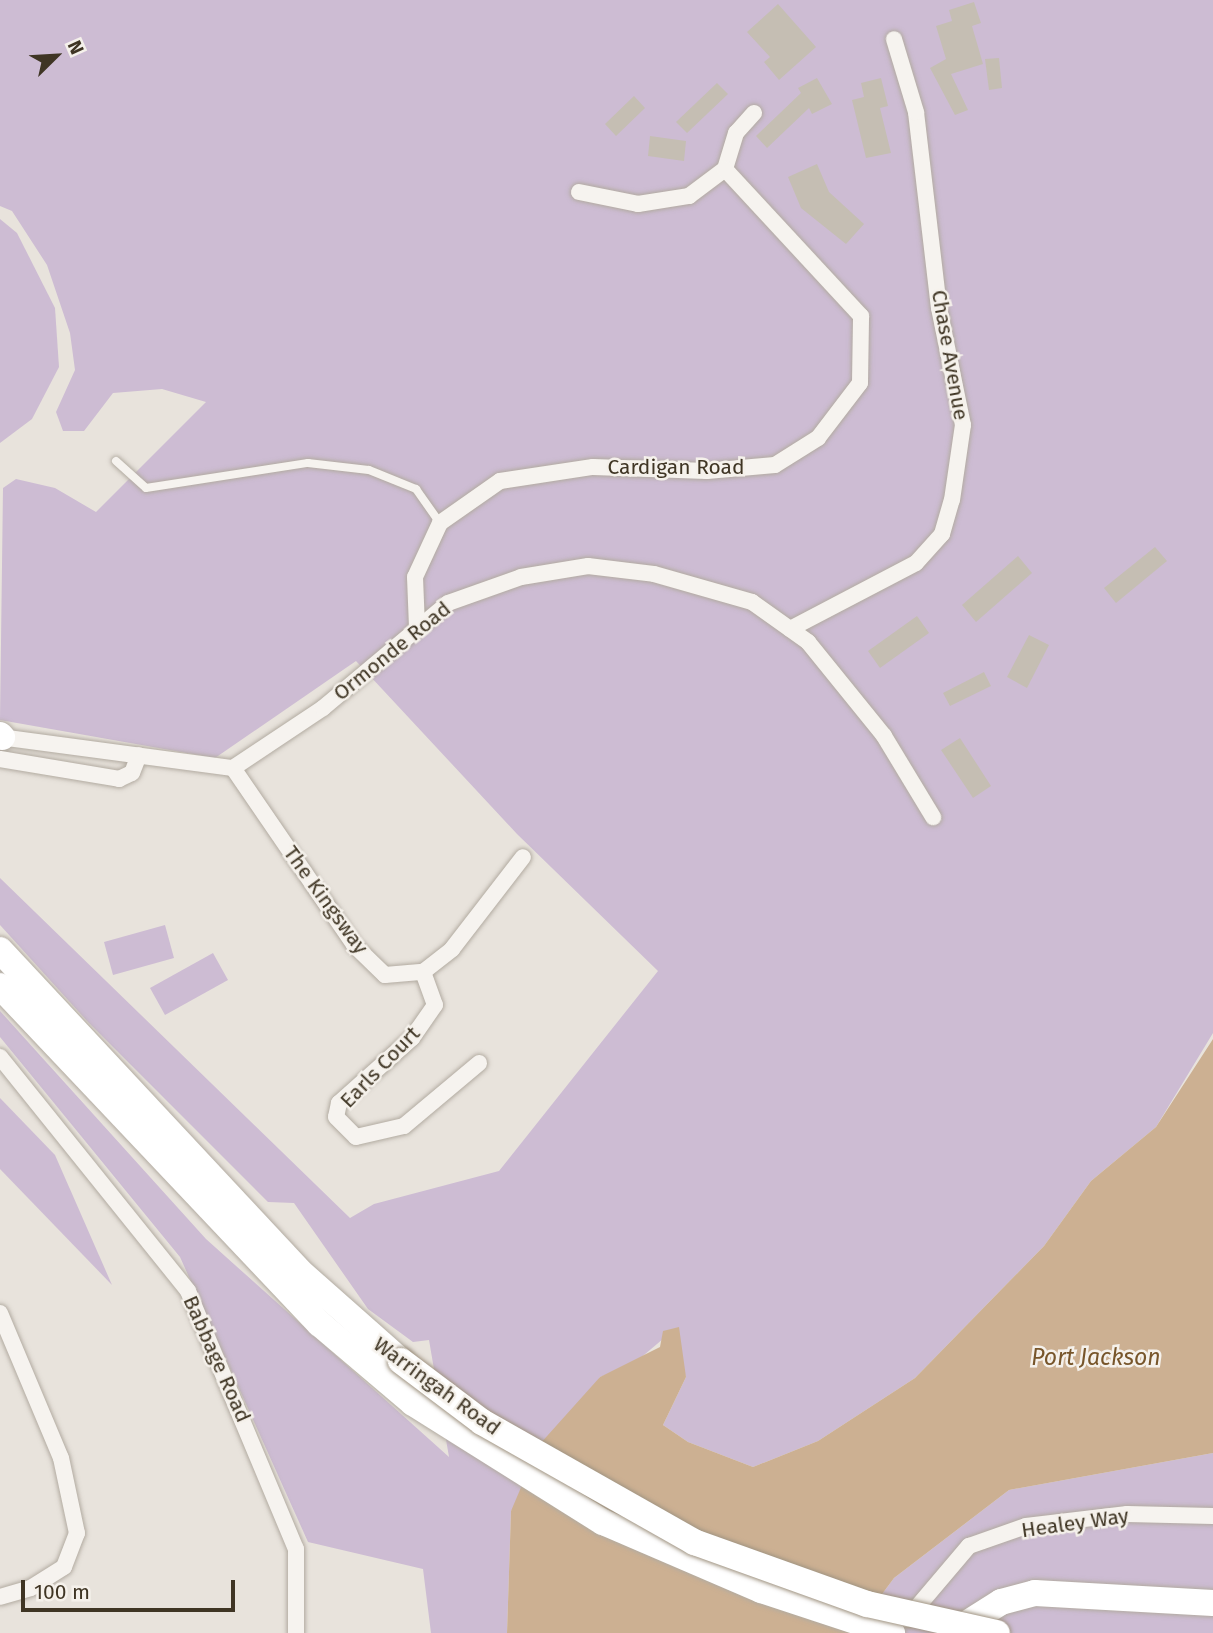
<!DOCTYPE html>
<style>
body{margin:0}
#map{position:relative;width:1213px;height:1633px;overflow:hidden;background:#e8e3dc;font-family:"Fira Sans",sans-serif}
div>[style]{position:absolute}
[style*='--x']{left:calc(var(--x)*1px);top:calc(var(--y)*1px);width:calc(var(--w)*1px);rotate:calc(var(--a)*1deg)}
.green>*{inset:0;background:#cdbcd3}
.water>*{inset:0;background:#ccb092}
.building>*{inset:0;background:#c5beb3}
.roads{filter:drop-shadow(0 0 2px #b2aba1) drop-shadow(0 0 2px #b2aba1)}
.service>*{height:8px;margin:-4px;padding:0 4px;transform-origin:4px;border-radius:4px;background:#f6f3ef}
.minor>*{height:16px;margin:-8px;padding:0 8px;transform-origin:8px;border-radius:8px;background:#f6f3ef}
.trunk>*{height:26px;margin:-13px;padding:0 13px;transform-origin:13px;border-radius:13px;background:#fff}
.bridges{filter:drop-shadow(0 0 2px #a09482) drop-shadow(0 0 2px #a09482)}
.trunk-bridge>*{height:26px;margin:-13px;padding:0 13px;transform-origin:13px;border-radius:13px;background:#fff}
span{translate:-50% -50%;white-space:nowrap;text-align:center;line-height:1.15;-webkit-text-stroke:5px #f5f1eb;paint-order:stroke}
.street-label{font-size:21px;color:#3f3524}
.water-label{font-size:23px;color:#77552a;font-style:italic}
.north{position:absolute;left:21px;top:21px;width:70px;height:70px;-webkit-text-stroke:5px #f5f1eb;paint-order:stroke;rotate:66deg;font-size:19px;font-weight:700;line-height:28px;text-align:center;color:#3f3524}
.north::after{content:'';display:block;margin:auto;width:24px;height:32px;background:#3f3524;clip-path:polygon(50% 0,100% 100%,50% 72%,0 100%)}
.scale{position:absolute;left:21px;top:1580px;width:214px;height:32px;box-sizing:border-box;border:4px solid #3f3524;border-top:0;padding-left:9px;font-size:21px;line-height:24px;white-space:nowrap;color:#3f3524;-webkit-text-stroke:5px #f5f1eb;paint-order:stroke}
</style>
<div id="map">
<div class="green">
<i style="clip-path:polygon(0 0,1213px 0,1213px 1033px,1156px 1127px,1091px 1181px,1044px 1246px,915px 1378px,818px 1441px,753px 1467px,688px 1442px,663px 1425px,686px 1377px,670px 1333px,631px 1366px,600px 1377px,511px 1511px,507px 1633px,431px 1633px,423px 1569px,308px 1542px,180px 1257px,0 1037px,0 1011px,206px 1239px,449px 1457px,429px 1340px,413px 1342px,368px 1309px,294px 1203px,268px 1202px,87px 1021px,0 925px,0 878px,350px 1218px,374px 1204px,499px 1171px,658px 971px,517px 834px,356px 661px,215px 758px,0 720px,3px 488px,16px 479px,55px 488px,96px 512px,206px 402px,162px 389px,113px 393px,84px 431px,63px 431px,56px 412px,75px 370px,70px 333px,47px 265px,12px 211px,0 206px)"></i>
<i style="clip-path:polygon(0 219px,17px 233px,55px 308px,59px 367px,32px 419px,0 443px)"></i>
<i style="clip-path:polygon(165px 925px,174px 958px,113px 975px,104px 942px)"></i>
<i style="clip-path:polygon(213px 953px,228px 980px,165px 1015px,150px 988px)"></i>
<i style="clip-path:polygon(0 1098px,55px 1155px,112px 1285px,0 1169px)"></i>
<i style="clip-path:polygon(1213px 1453px,1213px 1633px,853px 1633px,894px 1578px,1009px 1490px)"></i>
</div>
<div class="water">
<i style="clip-path:polygon(1213px 1039px,1213px 1453px,1009px 1490px,894px 1578px,853px 1633px,507px 1633px,511px 1511px,539px 1445px,600px 1377px,660px 1347px,663px 1331px,679px 1327px,686px 1377px,663px 1425px,688px 1442px,753px 1467px,818px 1441px,915px 1378px,1044px 1246px,1091px 1181px,1156px 1127px)"></i>
</div>
<div class="building">
<i style="clip-path:polygon(974px 2px,981px 23px,972px 26px,983px 64px,951px 74px,968px 110px,955px 115px,930px 68px,946px 59px,936px 26px,952px 21px,949px 10px)"></i>
<i style="clip-path:polygon(778px 4px,816px 47px,779px 80px,764px 62px,770px 57px,747px 32px)"></i>
<i style="clip-path:polygon(999px 58px,1002px 88px,989px 90px,985px 59px)"></i>
<i style="clip-path:polygon(817px 78px,832px 104px,812px 114px,809px 108px,767px 148px,756px 136px,801px 93px,798px 88px)"></i>
<i style="clip-path:polygon(881px 78px,888px 106px,880px 108px,891px 153px,866px 158px,852px 100px,864px 97px,861px 83px)"></i>
<i style="clip-path:polygon(717px 83px,728px 94px,687px 133px,676px 122px)"></i>
<i style="clip-path:polygon(634px 96px,645px 108px,616px 136px,605px 124px)"></i>
<i style="clip-path:polygon(650px 136px,686px 141px,684px 161px,648px 156px)"></i>
<i style="clip-path:polygon(817px 164px,829px 192px,864px 224px,846px 244px,801px 208px,788px 177px)"></i>
<i style="clip-path:polygon(1155px 547px,1167px 561px,1116px 603px,1104px 588px)"></i>
<i style="clip-path:polygon(1018px 556px,1032px 573px,976px 622px,962px 605px)"></i>
<i style="clip-path:polygon(917px 616px,929px 633px,880px 668px,868px 651px)"></i>
<i style="clip-path:polygon(1029px 635px,1049px 645px,1027px 688px,1007px 677px)"></i>
<i style="clip-path:polygon(984px 672px,991px 686px,950px 706px,943px 693px)"></i>
<i style="clip-path:polygon(960px 738px,991px 786px,973px 798px,941px 750px)"></i>
</div>
<div class="roads">
<div class="service">
<i style="--x:116;--y:461;--w:40;--a:42"></i>
<i style="--x:146;--y:488;--w:164;--a:-8.8"></i>
<i style="--x:308;--y:463;--w:61;--a:6.5"></i>
<i style="--x:369;--y:470;--w:51;--a:22"></i>
<i style="--x:416;--y:489;--w:42;--a:54.8"></i>
</div>
<div class="minor">
<i style="--x:579;--y:192;--w:60;--a:11.5"></i>
<i style="--x:638;--y:204;--w:52;--a:-8.9"></i>
<i style="--x:689;--y:196;--w:45;--a:-36.9"></i>
<i style="--x:725;--y:169;--w:38;--a:-73"></i>
<i style="--x:736;--y:133;--w:27;--a:-48"></i>
<i style="--x:417;--y:627;--w:50;--a:-92.3"></i>
<i style="--x:415;--y:577;--w:60;--a:-65.2"></i>
<i style="--x:440;--y:523;--w:73;--a:-35"></i>
<i style="--x:500;--y:481;--w:94;--a:-8.6"></i>
<i style="--x:593;--y:467;--w:114;--a:2"></i>
<i style="--x:707;--y:471;--w:68;--a:-5"></i>
<i style="--x:775;--y:465;--w:51;--a:-32.1"></i>
<i style="--x:818;--y:438;--w:69;--a:-52.6"></i>
<i style="--x:860;--y:383;--w:67;--a:-89.1"></i>
<i style="--x:861;--y:316;--w:200;--a:-132.8"></i>
<i style="--x:790;--y:629;--w:142;--a:-27.6"></i>
<i style="--x:916;--y:563;--w:39;--a:-48"></i>
<i style="--x:942;--y:534;--w:35;--a:-74"></i>
<i style="--x:952;--y:500;--w:76;--a:-81.7"></i>
<i style="--x:963;--y:425;--w:119;--a:-101.6"></i>
<i style="--x:939;--y:308;--w:197;--a:-96.7"></i>
<i style="--x:916;--y:112;--w:76;--a:-106.8"></i>
<i style="--x:0;--y:737;--w:235;--a:7.6"></i>
<i style="--x:233;--y:768;--w:108;--a:-33.7"></i>
<i style="--x:323;--y:708;--w:163;--a:-40"></i>
<i style="--x:448;--y:603;--w:77;--a:-19.6"></i>
<i style="--x:521;--y:577;--w:68;--a:-9.3"></i>
<i style="--x:588;--y:566;--w:66;--a:6.9"></i>
<i style="--x:654;--y:574;--w:102;--a:15.9"></i>
<i style="--x:752;--y:602;--w:69;--a:35.5"></i>
<i style="--x:808;--y:642;--w:121;--a:51"></i>
<i style="--x:884;--y:736;--w:95;--a:58.8"></i>
<i style="--x:0;--y:759;--w:121;--a:9.5"></i>
<i style="--x:119;--y:779;--w:14;--a:-25"></i>
<i style="--x:132;--y:773;--w:19;--a:-69"></i>
<i style="--x:233;--y:768;--w:214;--a:55.6"></i>
<i style="--x:354;--y:945;--w:43;--a:44.1"></i>
<i style="--x:385;--y:975;--w:38;--a:-5"></i>
<i style="--x:423;--y:972;--w:37;--a:-38"></i>
<i style="--x:452;--y:949;--w:116;--a:-52.3"></i>
<i style="--x:423;--y:972;--w:35;--a:70"></i>
<i style="--x:435;--y:1005;--w:40;--a:124.9"></i>
<i style="--x:412;--y:1038;--w:98;--a:138.3"></i>
<i style="--x:339;--y:1103;--w:14;--a:102"></i>
<i style="--x:336;--y:1117;--w:28;--a:45"></i>
<i style="--x:356;--y:1137;--w:49;--a:-12.9"></i>
<i style="--x:404;--y:1126;--w:98;--a:-40"></i>
<i style="--x:0;--y:1057;--w:300;--a:51.2"></i>
<i style="--x:188;--y:1291;--w:280;--a:67.3"></i>
<i style="--x:296;--y:1549;--w:84;--a:90"></i>
<i style="--x:0;--y:1313;--w:157;--a:67.2"></i>
<i style="--x:61;--y:1458;--w:77;--a:78"></i>
<i style="--x:77;--y:1533;--w:36;--a:111"></i>
<i style="--x:64;--y:1567;--w:39;--a:148"></i>
<i style="--x:31;--y:1588;--w:32;--a:164"></i>
<i style="--x:907;--y:1619;--w:96;--a:-49.7"></i>
<i style="--x:969;--y:1546;--w:60;--a:-19.3"></i>
<i style="--x:1026;--y:1526;--w:102;--a:-6.8"></i>
<i style="--x:1127;--y:1514;--w:86;--a:1.3"></i>
</div>
<div class="trunk">
<i style="--x:0;--y:735;--w:3;--a:45"></i>
<i style="--x:0;--y:950;--w:437;--a:47"></i>
<i style="--x:298;--y:1270;--w:137;--a:41.5"></i>
<i style="--x:0;--y:986;--w:465;--a:46.6"></i>
<i style="--x:320;--y:1324;--w:122;--a:40.3"></i>
<i style="--x:413;--y:1403;--w:224;--a:32.1"></i>
<i style="--x:603;--y:1522;--w:172;--a:23.3"></i>
<i style="--x:761;--y:1590;--w:138;--a:18.2"></i>
<i style="--x:952;--y:1633;--w:58;--a:-32.3"></i>
<i style="--x:1001;--y:1602;--w:35;--a:-15"></i>
<i style="--x:1035;--y:1593;--w:178;--a:3.2"></i>
</div>
</div>
<div class="bridges">
<div class="trunk-bridge">
<i style="--x:401;--y:1361;--w:101;--a:37"></i>
<i style="--x:482;--y:1422;--w:244;--a:29.5"></i>
<i style="--x:694;--y:1542;--w:184;--a:19.7"></i>
<i style="--x:867;--y:1604;--w:133;--a:12.6"></i>
</div>
</div>
<div class="street-label">
<span style="left:950px;top:355px;rotate:80deg">Chase Avenue</span>
<span style="left:676px;top:467px">Cardigan Road</span>
<span style="left:392px;top:651px;rotate:-39deg">Ormonde Road</span>
<span style="left:326px;top:900px;rotate:54deg">The Kingsway</span>
<span style="left:380px;top:1067px;rotate:-46deg">Earls Court</span>
<span style="left:217px;top:1359px;rotate:66deg">Babbage Road</span>
<span style="left:437px;top:1386px;rotate:36deg">Warringah Road</span>
<span style="left:1075px;top:1523px;rotate:-8deg">Healey Way</span>
</div>
<div class="water-label">
<span style="left:1096px;top:1357px">Port Jackson</span>
</div>
<div class="north">N</div>
<div class="scale">100 m</div>
</div>
